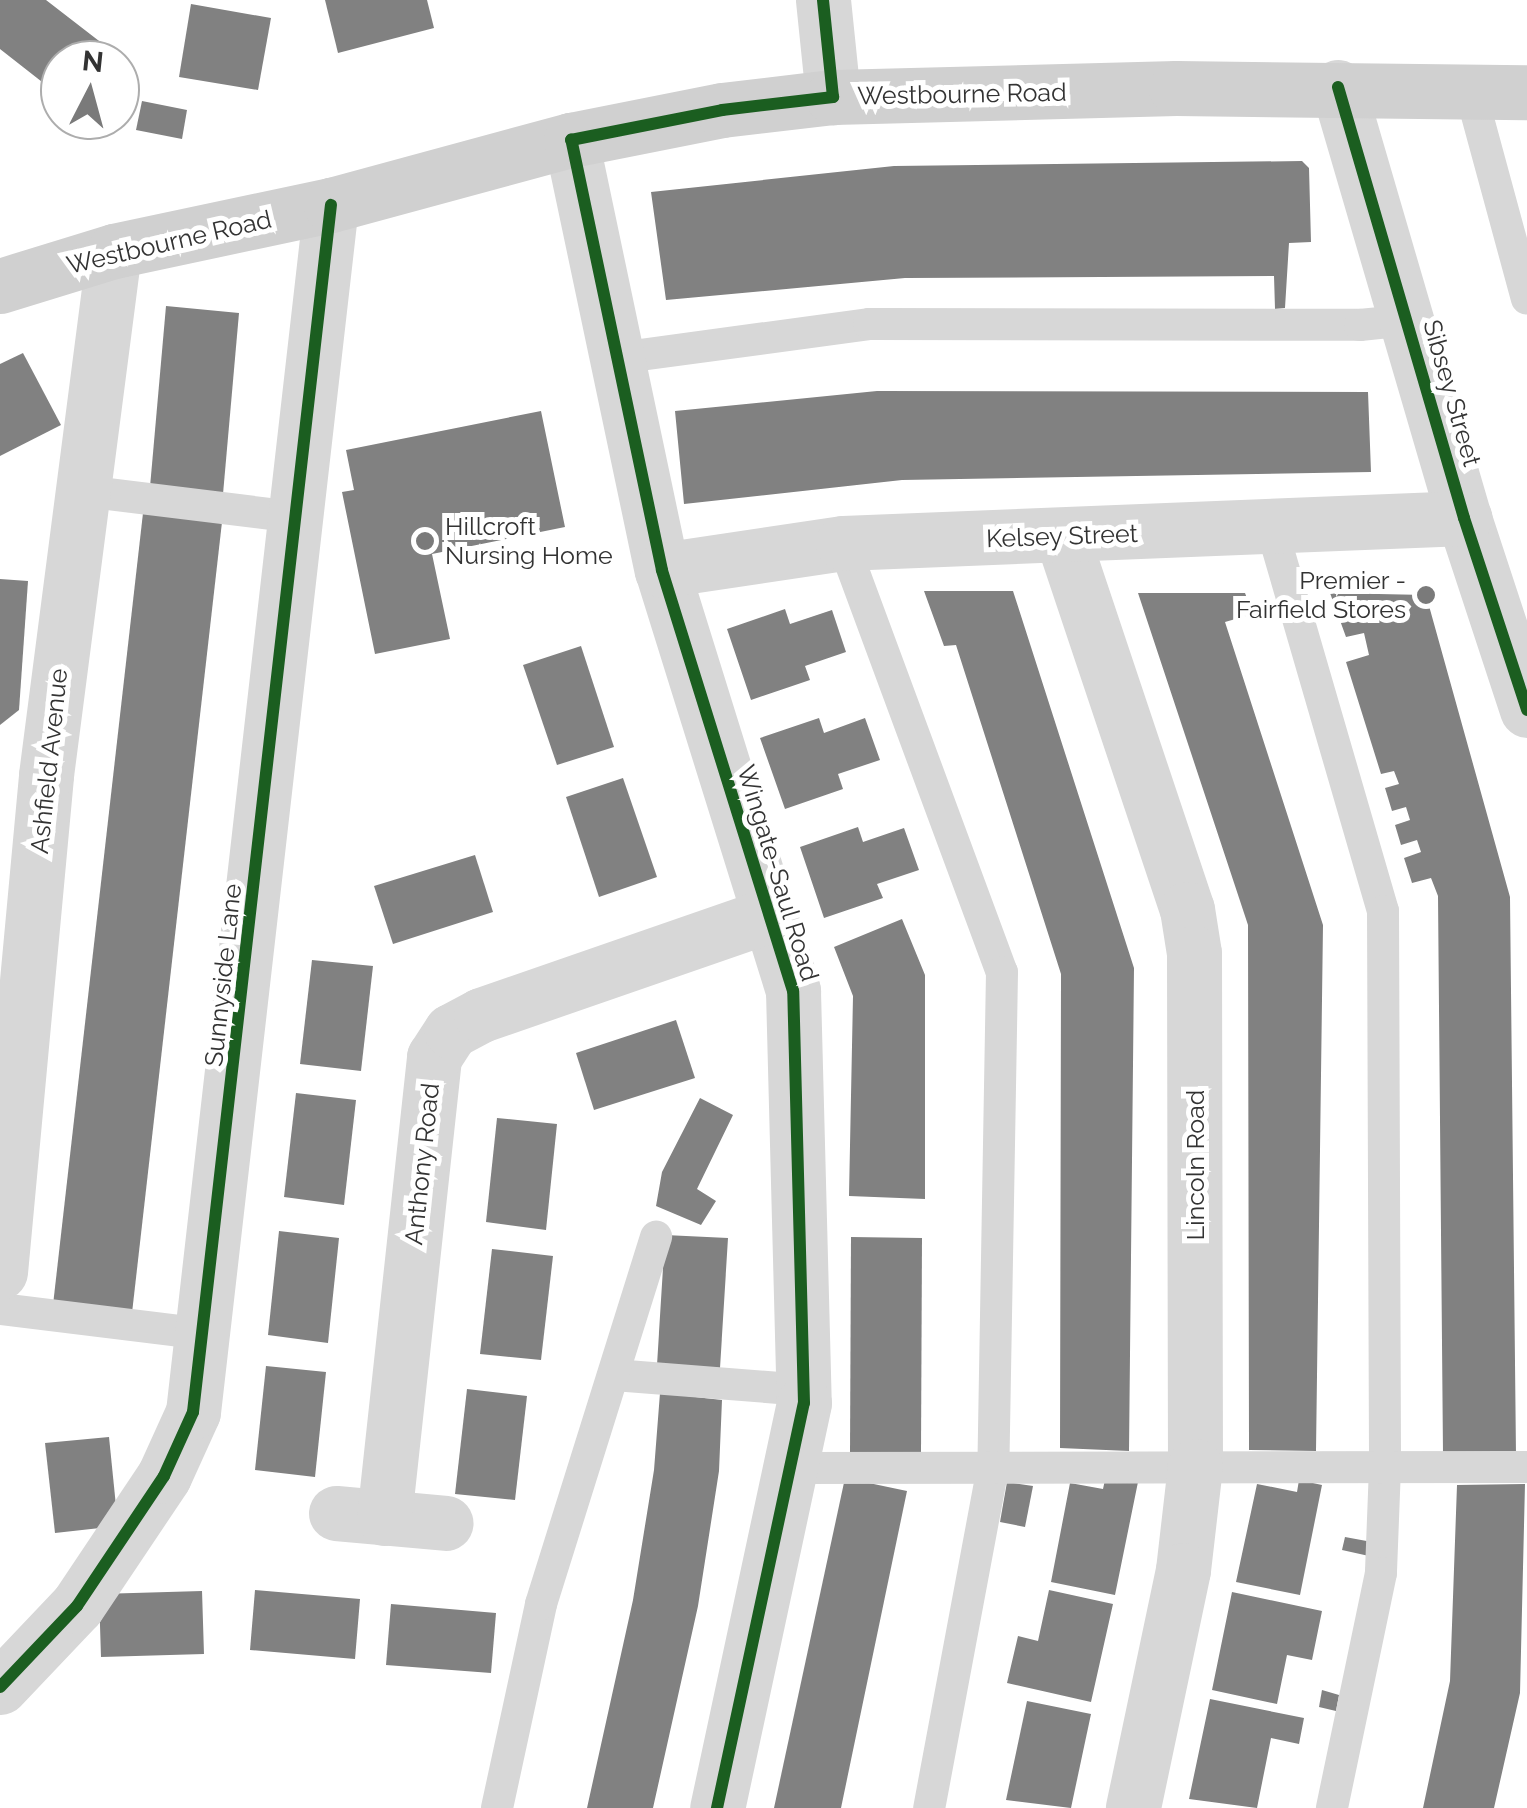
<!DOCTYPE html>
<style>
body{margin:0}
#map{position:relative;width:1527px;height:1808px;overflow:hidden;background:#fff;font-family:Raleway,sans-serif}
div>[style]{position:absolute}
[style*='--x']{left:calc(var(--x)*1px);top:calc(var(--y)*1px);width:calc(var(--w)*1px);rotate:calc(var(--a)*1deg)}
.building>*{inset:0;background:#818181}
.lane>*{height:32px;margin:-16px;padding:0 16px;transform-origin:16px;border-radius:16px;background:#d7d7d7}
.street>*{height:55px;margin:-27.5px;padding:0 27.5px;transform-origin:27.5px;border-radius:27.5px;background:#d7d7d7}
.secondary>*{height:55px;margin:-27.5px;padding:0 27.5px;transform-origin:27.5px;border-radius:27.5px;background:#d0d0d0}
.cycleway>*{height:12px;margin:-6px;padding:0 6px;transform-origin:6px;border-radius:6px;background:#1b5e20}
.dots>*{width:28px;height:28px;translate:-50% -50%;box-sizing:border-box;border:5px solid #fff;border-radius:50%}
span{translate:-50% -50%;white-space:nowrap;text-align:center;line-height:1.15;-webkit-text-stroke:10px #fff;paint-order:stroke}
.street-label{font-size:25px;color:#333}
.poi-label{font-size:25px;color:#333}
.left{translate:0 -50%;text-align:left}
.right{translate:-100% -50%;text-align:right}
.north{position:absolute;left:40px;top:40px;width:100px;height:100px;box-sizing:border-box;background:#fff;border:2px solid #adadad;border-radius:50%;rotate:6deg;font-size:28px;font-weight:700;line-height:40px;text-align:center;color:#333}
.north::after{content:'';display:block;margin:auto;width:35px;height:45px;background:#7a7a7a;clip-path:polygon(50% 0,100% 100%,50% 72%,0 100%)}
</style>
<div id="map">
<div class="building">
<i style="clip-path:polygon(0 0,46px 0,134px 68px,120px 86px,120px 60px,60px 60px,60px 96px,0 49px)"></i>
<i style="clip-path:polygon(325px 0,427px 0,434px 28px,338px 53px)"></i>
<i style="clip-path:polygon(191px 4px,271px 18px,258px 90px,179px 77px)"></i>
<i style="clip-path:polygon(142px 101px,187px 110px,182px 139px,136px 130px)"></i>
<i style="clip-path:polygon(1302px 161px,1309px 168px,1311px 242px,1289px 243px,1285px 308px,1275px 309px,1274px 276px,905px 278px,666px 300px,651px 192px,894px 166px)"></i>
<i style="clip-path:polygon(166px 306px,239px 313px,223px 494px,150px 487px)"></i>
<i style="clip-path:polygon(23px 353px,61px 425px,0 456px,0 364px)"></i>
<i style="clip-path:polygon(877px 391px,1368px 392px,1371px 472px,902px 480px,684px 504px,675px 411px)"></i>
<i style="clip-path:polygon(541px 411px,565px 527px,432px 554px,450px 639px,375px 654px,342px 492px,354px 490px,346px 450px)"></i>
<i style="clip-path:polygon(143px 513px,222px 522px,132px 1313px,53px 1305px)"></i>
<i style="clip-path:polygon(0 579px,28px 581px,19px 710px,0 725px)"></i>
<i style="clip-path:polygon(924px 591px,1013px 591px,1134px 968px,1129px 1451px,1060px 1448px,1061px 974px,956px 645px,944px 646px)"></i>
<i style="clip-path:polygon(1138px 593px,1245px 593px,1253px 614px,1225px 622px,1323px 925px,1316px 1451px,1249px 1450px,1248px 925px)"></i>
<i style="clip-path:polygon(1330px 593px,1426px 595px,1510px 897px,1516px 1455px,1443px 1455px,1438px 896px,1431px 878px,1412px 883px,1404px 858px,1421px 852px,1417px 840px,1401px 845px,1395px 825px,1410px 820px,1406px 807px,1392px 811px,1385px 788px,1399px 784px,1394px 771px,1381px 774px,1346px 662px,1369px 655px,1364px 633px,1346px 637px)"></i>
<i style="clip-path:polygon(785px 609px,790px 624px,832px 610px,846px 652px,805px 666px,810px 680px,751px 700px,727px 629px)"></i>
<i style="clip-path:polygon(581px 646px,614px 747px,557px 765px,523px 665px)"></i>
<i style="clip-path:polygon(819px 718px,824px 733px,865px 718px,880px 760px,838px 774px,843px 789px,785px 809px,760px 738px)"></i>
<i style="clip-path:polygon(623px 778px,657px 877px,599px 897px,566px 797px)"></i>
<i style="clip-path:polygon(858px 827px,863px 842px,904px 828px,919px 870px,877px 884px,883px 898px,824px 918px,800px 847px)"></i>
<i style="clip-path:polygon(475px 855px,493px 912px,393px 944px,374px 886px)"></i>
<i style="clip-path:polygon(902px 919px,925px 975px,925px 1199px,849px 1196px,853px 996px,834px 947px)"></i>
<i style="clip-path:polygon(312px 960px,373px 966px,361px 1071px,300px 1064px)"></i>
<i style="clip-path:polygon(676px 1020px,695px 1078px,594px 1110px,576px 1053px)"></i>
<i style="clip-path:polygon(296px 1093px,356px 1100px,344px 1205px,284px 1197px)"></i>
<i style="clip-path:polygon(700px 1098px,733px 1115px,697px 1189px,716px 1201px,701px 1225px,656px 1206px,662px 1172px)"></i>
<i style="clip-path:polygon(497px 1118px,557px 1124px,546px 1230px,486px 1222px)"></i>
<i style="clip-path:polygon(279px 1231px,339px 1238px,328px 1343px,268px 1335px)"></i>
<i style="clip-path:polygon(665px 1235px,728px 1238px,720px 1368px,657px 1365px)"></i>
<i style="clip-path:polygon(851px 1237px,922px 1238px,921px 1453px,850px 1452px)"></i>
<i style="clip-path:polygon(492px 1249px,553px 1256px,541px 1360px,480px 1354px)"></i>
<i style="clip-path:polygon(266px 1366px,326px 1372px,315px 1477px,255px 1470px)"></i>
<i style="clip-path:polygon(467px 1389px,527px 1396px,515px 1500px,455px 1494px)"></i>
<i style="clip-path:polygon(660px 1393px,722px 1400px,719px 1471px,698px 1606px,653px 1808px,587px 1808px,633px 1600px,654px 1470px)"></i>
<i style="clip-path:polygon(109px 1437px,118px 1526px,55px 1533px,45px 1443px)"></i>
<i style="clip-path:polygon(1106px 1475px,1138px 1482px,1115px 1595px,1051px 1582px,1070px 1483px,1103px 1489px)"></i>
<i style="clip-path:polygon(845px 1478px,907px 1491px,841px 1808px,774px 1808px)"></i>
<i style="clip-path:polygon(1299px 1480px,1322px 1485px,1300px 1595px,1236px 1582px,1257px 1484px,1297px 1492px)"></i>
<i style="clip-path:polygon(1007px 1482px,1033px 1486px,1025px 1527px,1000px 1522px)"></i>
<i style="clip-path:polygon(1525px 1484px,1520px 1693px,1494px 1808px,1423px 1808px,1450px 1681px,1457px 1485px)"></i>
<i style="clip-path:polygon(1345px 1537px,1372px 1542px,1369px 1556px,1342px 1550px)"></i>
<i style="clip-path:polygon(255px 1590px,360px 1599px,355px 1659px,250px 1650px)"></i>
<i style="clip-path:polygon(1049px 1590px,1113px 1604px,1091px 1702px,1007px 1683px,1018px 1636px,1038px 1641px)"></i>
<i style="clip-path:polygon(202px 1591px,204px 1654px,101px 1657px,99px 1594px)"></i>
<i style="clip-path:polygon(1232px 1592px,1322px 1611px,1312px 1660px,1287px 1655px,1277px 1704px,1212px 1690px)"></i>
<i style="clip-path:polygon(391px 1604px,496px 1613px,491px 1673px,386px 1665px)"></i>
<i style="clip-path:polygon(1322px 1690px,1339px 1695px,1336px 1711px,1319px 1707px)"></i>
<i style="clip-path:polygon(1210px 1699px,1304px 1718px,1299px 1744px,1271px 1738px,1257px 1808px,1189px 1799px)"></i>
<i style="clip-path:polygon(1027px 1701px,1091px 1714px,1071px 1808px,1006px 1800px)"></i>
</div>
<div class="lane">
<i style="--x:1471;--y:93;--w:213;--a:74.8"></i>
<i style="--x:618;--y:358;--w:253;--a:-7.7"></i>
<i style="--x:869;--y:324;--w:491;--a:0.1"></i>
<i style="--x:1360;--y:325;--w:48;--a:-5.9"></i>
<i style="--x:83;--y:491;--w:215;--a:7"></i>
<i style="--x:1272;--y:529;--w:398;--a:73.8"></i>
<i style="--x:1383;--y:911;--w:556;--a:89.79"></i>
<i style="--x:1385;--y:1467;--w:106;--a:92.2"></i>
<i style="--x:1381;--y:1573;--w:240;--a:101.8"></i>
<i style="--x:843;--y:543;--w:458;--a:69.7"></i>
<i style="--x:1002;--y:972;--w:495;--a:91"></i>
<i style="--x:993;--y:1467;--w:347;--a:100.6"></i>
<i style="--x:0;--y:1309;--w:207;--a:7"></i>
<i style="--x:614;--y:1375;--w:191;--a:4.5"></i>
<i style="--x:789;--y:1468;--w:738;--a:-0.08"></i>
<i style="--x:497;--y:1808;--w:209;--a:-77.8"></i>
<i style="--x:541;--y:1604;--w:385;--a:-72.6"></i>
</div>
<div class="street">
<i style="--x:823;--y:0;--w:98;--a:84.1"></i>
<i style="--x:1338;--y:87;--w:449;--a:73.7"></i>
<i style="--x:1464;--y:518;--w:202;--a:71.8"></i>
<i style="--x:571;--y:140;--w:440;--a:78.1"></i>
<i style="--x:662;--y:570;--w:441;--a:72.7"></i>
<i style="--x:793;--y:991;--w:412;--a:88.5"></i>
<i style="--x:804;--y:1403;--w:414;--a:102.1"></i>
<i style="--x:1062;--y:536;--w:393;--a:71.5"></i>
<i style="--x:1187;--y:909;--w:45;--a:81"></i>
<i style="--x:1194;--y:953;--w:513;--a:89.89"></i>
<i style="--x:1195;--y:1466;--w:105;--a:96.6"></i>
<i style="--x:1183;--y:1570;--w:243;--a:101.9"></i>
<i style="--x:662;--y:570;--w:183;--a:-8.5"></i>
<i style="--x:843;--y:543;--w:622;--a:-2.31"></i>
<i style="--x:0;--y:1272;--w:499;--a:-84.7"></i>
<i style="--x:46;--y:775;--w:528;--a:-82.61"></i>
<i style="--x:336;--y:1513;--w:110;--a:5.2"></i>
<i style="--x:384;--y:1518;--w:464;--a:-83.8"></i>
<i style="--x:434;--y:1057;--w:31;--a:-57"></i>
<i style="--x:451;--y:1031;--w:34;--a:-28"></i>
<i style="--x:481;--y:1015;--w:303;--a:-19.1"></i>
<i style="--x:0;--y:1687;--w:112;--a:-46.5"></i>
<i style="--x:77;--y:1606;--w:156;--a:-56.2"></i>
<i style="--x:164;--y:1476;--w:70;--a:-65.6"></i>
<i style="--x:193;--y:1412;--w:1215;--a:-83.48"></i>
</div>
<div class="secondary">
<i style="--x:0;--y:286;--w:119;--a:-17.1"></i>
<i style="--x:114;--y:251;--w:222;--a:-12"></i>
<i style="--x:331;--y:205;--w:249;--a:-15.2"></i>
<i style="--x:571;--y:140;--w:154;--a:-11.2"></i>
<i style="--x:722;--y:110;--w:112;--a:-6.7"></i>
<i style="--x:833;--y:97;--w:343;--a:-1.5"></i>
<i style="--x:1176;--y:88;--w:351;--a:0.7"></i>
</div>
<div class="cycleway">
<i style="--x:1338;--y:87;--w:449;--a:73.7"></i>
<i style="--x:1464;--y:518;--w:202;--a:71.8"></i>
<i style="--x:0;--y:1687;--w:112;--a:-46.5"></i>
<i style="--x:77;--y:1606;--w:156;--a:-56.2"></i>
<i style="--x:164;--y:1476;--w:70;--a:-65.6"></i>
<i style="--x:193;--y:1412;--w:1215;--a:-83.48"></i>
<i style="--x:717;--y:1808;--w:414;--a:-77.9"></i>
<i style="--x:804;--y:1403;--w:412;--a:-91.5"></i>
<i style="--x:793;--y:991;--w:441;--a:-107.3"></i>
<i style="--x:662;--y:570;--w:440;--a:-101.9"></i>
<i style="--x:571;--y:140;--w:154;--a:-11.2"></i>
<i style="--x:722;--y:110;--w:112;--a:-6.7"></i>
<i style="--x:833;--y:97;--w:98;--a:-95.9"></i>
</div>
<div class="dots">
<i style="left:425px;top:541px;background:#7a7a7a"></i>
<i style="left:1426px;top:595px;background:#7a7a7a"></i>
</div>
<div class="street-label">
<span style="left:962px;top:94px;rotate:-1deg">Westbourne Road</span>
<span style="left:169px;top:242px;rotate:-13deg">Westbourne Road</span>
<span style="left:1452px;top:393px;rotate:74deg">Sibsey Street</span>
<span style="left:1062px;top:536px;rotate:-2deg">Kelsey Street</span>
<span style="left:49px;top:761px;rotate:-84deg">Ashfield Avenue</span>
<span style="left:778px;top:873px;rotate:73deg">Wingate-Saul Road</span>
<span style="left:223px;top:975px;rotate:-84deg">Sunnyside Lane</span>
<span style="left:422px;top:1164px;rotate:-84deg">Anthony Road</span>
<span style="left:1195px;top:1165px;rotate:-90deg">Lincoln Road</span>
</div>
<div class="poi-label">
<span class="left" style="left:445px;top:541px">Hillcroft<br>Nursing Home</span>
<span class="right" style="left:1406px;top:595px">Premier -<br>Fairfield Stores</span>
</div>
<div class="north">N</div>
</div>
